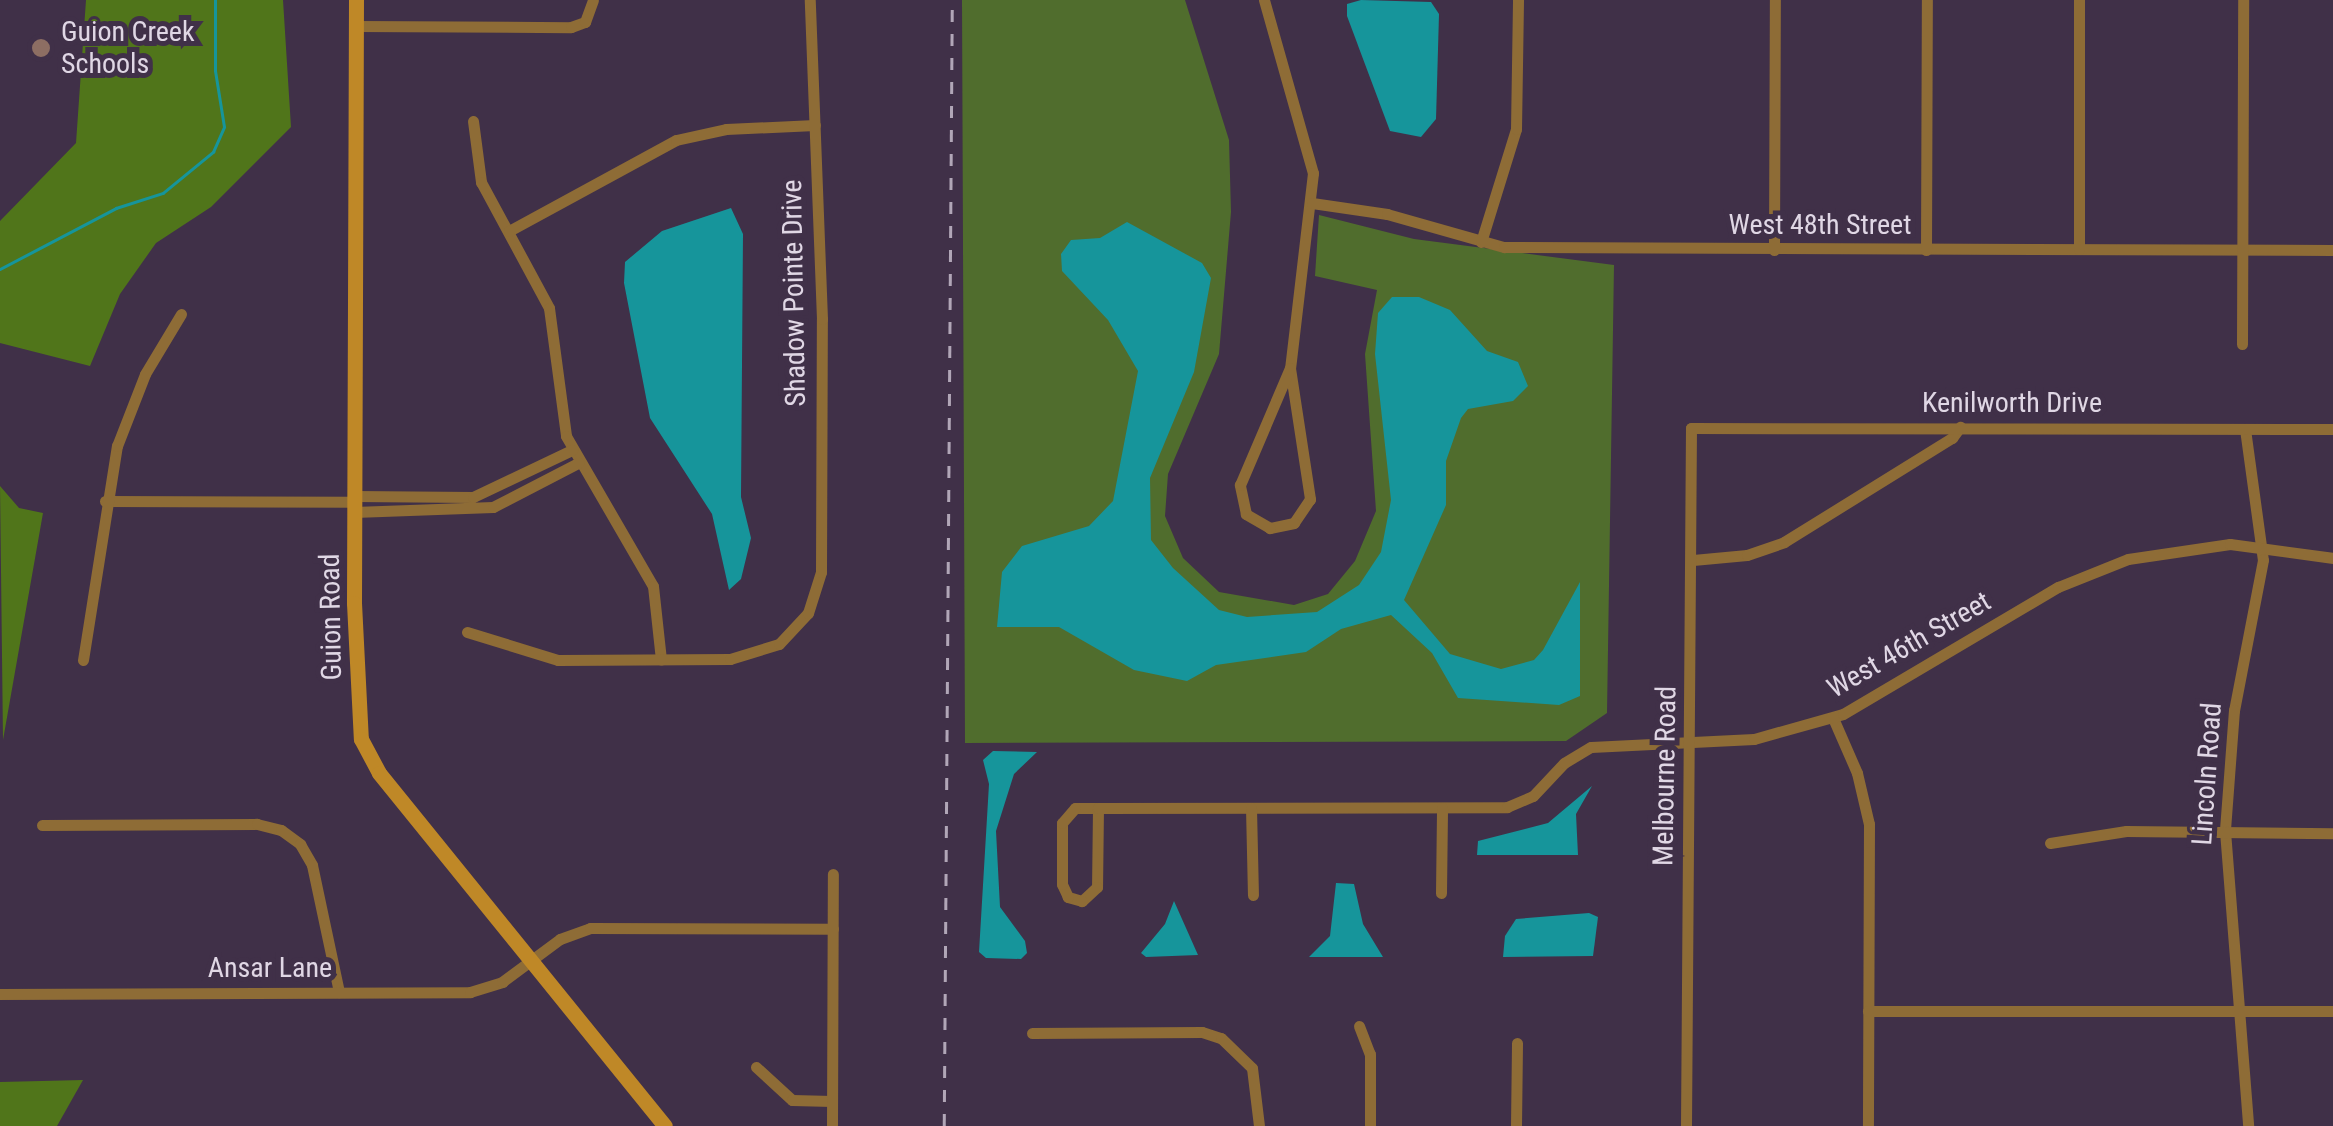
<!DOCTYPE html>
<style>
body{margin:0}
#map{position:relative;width:2333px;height:1126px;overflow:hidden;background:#403048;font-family:"Roboto Condensed",sans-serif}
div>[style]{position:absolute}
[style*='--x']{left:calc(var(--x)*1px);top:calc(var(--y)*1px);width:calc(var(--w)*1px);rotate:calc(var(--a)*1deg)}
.green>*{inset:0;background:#506d2d}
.forest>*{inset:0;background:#50751a}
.water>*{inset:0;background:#16959b}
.stream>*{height:2.5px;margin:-1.25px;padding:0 1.25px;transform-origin:1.25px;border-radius:1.25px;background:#16959b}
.street>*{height:11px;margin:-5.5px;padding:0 5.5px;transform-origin:5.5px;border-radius:5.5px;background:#8e6c36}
.secondary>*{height:15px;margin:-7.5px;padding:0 7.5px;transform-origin:7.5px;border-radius:7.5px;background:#bf8827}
.rail>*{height:2.5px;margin-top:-1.25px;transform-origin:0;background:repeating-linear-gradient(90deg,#b1a6b7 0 12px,transparent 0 24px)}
.dots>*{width:28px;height:28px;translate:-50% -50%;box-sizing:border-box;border:5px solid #403048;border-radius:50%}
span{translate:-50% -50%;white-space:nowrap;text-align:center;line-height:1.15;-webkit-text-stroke:10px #403048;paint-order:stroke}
.poi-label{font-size:28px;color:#e0d7e5}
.left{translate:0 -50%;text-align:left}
.street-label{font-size:28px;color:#e0d7e5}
</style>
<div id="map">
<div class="green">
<i style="clip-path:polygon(962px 0,1185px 0,1229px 140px,1231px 212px,1219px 354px,1168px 474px,1165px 516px,1183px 558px,1219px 592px,1294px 605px,1328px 594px,1355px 561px,1376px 511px,1365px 354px,1377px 290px,1315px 276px,1319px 215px,1414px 239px,1614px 265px,1607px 713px,1566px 741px,965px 743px)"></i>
</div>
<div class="forest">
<i style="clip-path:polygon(86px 0,283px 0,291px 127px,211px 207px,156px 243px,120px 294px,90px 366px,0 343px,0 221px,76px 143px)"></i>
<i style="clip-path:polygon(0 486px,19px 508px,43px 513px,3px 740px)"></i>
<i style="clip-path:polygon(83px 1080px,57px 1126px,0 1126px,0 1082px)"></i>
</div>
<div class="water">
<i style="clip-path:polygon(1361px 0,1431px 2px,1439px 14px,1436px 119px,1421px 137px,1390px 131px,1347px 16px,1347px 4px)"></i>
<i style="clip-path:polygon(731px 208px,743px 234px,741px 497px,751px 538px,741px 579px,729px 590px,712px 514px,650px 418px,624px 283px,625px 262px,662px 231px)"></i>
<i style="clip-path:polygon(1127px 222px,1202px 263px,1211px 278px,1194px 372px,1150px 478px,1151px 540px,1173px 568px,1219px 610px,1247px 617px,1317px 612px,1359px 585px,1381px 552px,1391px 500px,1375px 354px,1378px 313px,1392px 297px,1419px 297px,1450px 310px,1487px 351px,1518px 362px,1528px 386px,1513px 401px,1468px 409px,1461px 418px,1446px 461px,1446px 505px,1404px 600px,1450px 654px,1501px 669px,1534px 660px,1543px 650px,1580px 582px,1580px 696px,1559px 705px,1458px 698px,1432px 653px,1391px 615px,1341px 629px,1306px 652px,1216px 665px,1187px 681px,1134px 670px,1059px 627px,997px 627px,1002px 572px,1022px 546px,1089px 526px,1113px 501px,1138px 371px,1108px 320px,1062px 271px,1061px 254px,1071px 240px,1100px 238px)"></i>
<i style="clip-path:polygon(993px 751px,1037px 752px,1014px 774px,996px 831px,1000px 907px,1025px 941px,1027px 953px,1021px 959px,986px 958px,979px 952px,989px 784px,983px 760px)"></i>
<i style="clip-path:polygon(1592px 786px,1576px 814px,1578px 855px,1477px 855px,1478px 841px,1548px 823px)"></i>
<i style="clip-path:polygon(1336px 883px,1354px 884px,1363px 924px,1383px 957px,1309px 957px,1330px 936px)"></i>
<i style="clip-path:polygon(1174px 901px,1198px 955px,1146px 957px,1141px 953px,1165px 924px)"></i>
<i style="clip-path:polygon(1589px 913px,1598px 917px,1593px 956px,1503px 957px,1505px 936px,1516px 919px)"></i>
</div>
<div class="stream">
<i style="--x:0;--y:269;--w:131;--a:-27.7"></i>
<i style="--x:116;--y:208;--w:49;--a:-17.7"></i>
<i style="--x:163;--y:193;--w:65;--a:-39.4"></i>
<i style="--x:213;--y:152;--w:27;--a:-66"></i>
<i style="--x:224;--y:127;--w:57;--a:-99.1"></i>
<i style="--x:215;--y:71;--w:71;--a:-90"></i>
</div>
<div class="street">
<i style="--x:1264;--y:0;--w:180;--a:74.2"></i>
<i style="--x:1313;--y:173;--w:196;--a:96.7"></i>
<i style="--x:356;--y:26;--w:215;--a:0.3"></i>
<i style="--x:571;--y:27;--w:15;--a:-20"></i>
<i style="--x:585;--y:22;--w:23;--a:-70"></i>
<i style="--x:473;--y:121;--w:62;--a:82.5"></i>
<i style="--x:481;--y:182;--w:143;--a:61.6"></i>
<i style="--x:549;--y:308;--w:129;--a:82.4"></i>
<i style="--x:566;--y:436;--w:173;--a:59.9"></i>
<i style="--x:653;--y:586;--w:74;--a:83.8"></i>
<i style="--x:1312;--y:203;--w:76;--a:8.3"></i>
<i style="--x:1387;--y:214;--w:122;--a:15.8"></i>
<i style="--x:1504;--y:247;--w:829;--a:0.21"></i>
<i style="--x:509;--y:231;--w:190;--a:-28.6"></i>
<i style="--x:676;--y:140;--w:51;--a:-12.4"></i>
<i style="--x:726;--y:129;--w:89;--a:-2.6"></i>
<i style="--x:1481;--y:242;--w:118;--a:-72.8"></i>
<i style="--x:1516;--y:129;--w:129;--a:-89.1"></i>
<i style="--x:2079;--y:249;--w:249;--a:-90"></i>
<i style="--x:1774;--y:250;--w:250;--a:-89.8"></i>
<i style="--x:1926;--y:250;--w:250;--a:-89.8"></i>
<i style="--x:2242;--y:344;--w:344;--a:-89.8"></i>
<i style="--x:1290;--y:368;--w:133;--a:81.3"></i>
<i style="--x:1310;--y:499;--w:29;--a:124"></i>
<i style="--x:1294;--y:523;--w:25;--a:168"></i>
<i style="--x:1270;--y:528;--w:28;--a:-150"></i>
<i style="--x:1246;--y:514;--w:30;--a:-102"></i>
<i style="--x:1240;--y:485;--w:127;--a:-66.9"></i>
<i style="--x:2245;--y:429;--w:132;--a:82.2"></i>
<i style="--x:2263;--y:560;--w:153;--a:100.9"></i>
<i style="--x:2234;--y:710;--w:121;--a:94.3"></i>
<i style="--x:2225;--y:831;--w:296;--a:85.5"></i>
<i style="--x:354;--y:496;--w:119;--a:0.5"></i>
<i style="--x:473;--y:497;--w:110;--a:-25.4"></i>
<i style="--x:105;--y:501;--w:249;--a:0.2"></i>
<i style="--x:354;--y:512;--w:139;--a:-2.1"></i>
<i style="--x:493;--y:507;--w:96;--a:-27.4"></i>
<i style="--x:1693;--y:560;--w:54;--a:-5.3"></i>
<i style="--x:1747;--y:555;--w:39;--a:-19"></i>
<i style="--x:1784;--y:542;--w:198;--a:-31.8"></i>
<i style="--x:1952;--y:438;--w:14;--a:-54"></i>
<i style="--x:467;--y:632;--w:95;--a:17.1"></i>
<i style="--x:558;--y:660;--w:172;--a:-0.3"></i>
<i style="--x:730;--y:659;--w:51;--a:-17"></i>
<i style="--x:779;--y:644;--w:42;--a:-46.9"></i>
<i style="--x:808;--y:613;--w:43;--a:-72.4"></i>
<i style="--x:821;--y:572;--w:253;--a:-89.8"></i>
<i style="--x:822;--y:319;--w:319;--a:-92.2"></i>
<i style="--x:83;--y:660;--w:217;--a:-81"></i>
<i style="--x:117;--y:446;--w:77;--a:-68.7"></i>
<i style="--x:145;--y:374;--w:70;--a:-59"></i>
<i style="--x:1833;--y:718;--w:60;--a:66.4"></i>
<i style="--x:1857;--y:773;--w:52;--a:76.8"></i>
<i style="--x:1869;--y:824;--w:302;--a:90.2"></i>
<i style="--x:1075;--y:808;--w:23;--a:0"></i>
<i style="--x:1098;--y:808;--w:79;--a:90.7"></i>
<i style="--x:1097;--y:887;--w:21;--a:137"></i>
<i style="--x:1082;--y:901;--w:15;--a:-164"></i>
<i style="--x:1068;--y:897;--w:14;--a:-115"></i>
<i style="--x:1062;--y:884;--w:61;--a:-90"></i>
<i style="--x:1062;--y:823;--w:20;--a:-49"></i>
<i style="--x:1098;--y:808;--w:409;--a:-0.1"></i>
<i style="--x:1507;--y:807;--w:28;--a:-23"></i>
<i style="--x:1533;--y:796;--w:45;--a:-46.8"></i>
<i style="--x:1564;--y:763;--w:31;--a:-31"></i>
<i style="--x:1591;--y:747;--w:163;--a:-2.8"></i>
<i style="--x:1754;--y:739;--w:92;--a:-15.7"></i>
<i style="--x:1843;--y:714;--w:250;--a:-30.6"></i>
<i style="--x:2058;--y:587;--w:75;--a:-21.8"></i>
<i style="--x:2128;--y:559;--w:103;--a:-8.4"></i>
<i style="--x:2230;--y:544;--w:104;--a:7.7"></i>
<i style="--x:1251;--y:808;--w:87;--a:88.7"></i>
<i style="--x:42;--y:825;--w:215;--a:-0.3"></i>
<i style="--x:257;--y:824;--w:25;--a:14"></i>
<i style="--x:281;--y:830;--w:24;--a:36"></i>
<i style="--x:300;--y:844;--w:24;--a:60"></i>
<i style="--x:312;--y:865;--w:130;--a:78"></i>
<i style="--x:2050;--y:843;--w:77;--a:-9"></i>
<i style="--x:2126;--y:831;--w:207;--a:0.6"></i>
<i style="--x:1441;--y:893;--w:85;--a:-89.3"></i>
<i style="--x:0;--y:994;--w:470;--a:-0.2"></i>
<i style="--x:470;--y:992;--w:34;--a:-17"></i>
<i style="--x:502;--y:982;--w:72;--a:-36.6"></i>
<i style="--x:560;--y:939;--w:32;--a:-20"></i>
<i style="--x:590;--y:928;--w:243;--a:0.2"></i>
<i style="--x:1868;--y:1011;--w:465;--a:0"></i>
<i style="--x:1359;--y:1026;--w:30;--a:69"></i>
<i style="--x:1370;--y:1054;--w:72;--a:90"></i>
<i style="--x:1032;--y:1033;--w:170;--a:-0.3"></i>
<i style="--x:1202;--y:1032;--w:20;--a:18"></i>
<i style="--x:1221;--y:1038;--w:43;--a:44.1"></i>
<i style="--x:1252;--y:1068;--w:58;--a:83.1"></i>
<i style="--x:756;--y:1067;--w:49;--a:42.5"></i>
<i style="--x:792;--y:1100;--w:40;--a:1.4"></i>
<i style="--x:832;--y:1126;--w:252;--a:-89.8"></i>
<i style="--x:1516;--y:1126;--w:83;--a:-89.3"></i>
<i style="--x:1686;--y:1126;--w:698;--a:-89.59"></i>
<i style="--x:1691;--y:428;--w:642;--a:0.09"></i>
</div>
<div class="secondary">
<i style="--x:356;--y:0;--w:603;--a:90.19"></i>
<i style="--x:354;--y:603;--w:136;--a:87.1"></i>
<i style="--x:361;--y:739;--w:38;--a:62"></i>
<i style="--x:379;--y:773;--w:454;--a:51"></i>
</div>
<div class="rail">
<i style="--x:944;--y:1126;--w:1126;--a:-89.59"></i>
</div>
<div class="dots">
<i style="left:41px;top:48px;background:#8d6e63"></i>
</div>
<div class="poi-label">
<span class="left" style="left:61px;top:48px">Guion Creek<br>Schools</span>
</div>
<div class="street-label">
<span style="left:1820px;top:225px">West 48th Street</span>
<span style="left:794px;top:293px;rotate:-91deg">Shadow Pointe Drive</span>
<span style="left:2012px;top:403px">Kenilworth Drive</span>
<span style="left:331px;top:617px;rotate:-91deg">Guion Road</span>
<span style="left:1909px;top:645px;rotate:-30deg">West 46th Street</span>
<span style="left:2207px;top:774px;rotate:-86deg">Lincoln Road</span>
<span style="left:1665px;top:776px;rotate:-89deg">Melbourne Road</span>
<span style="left:270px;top:968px">Ansar Lane</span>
</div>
</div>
